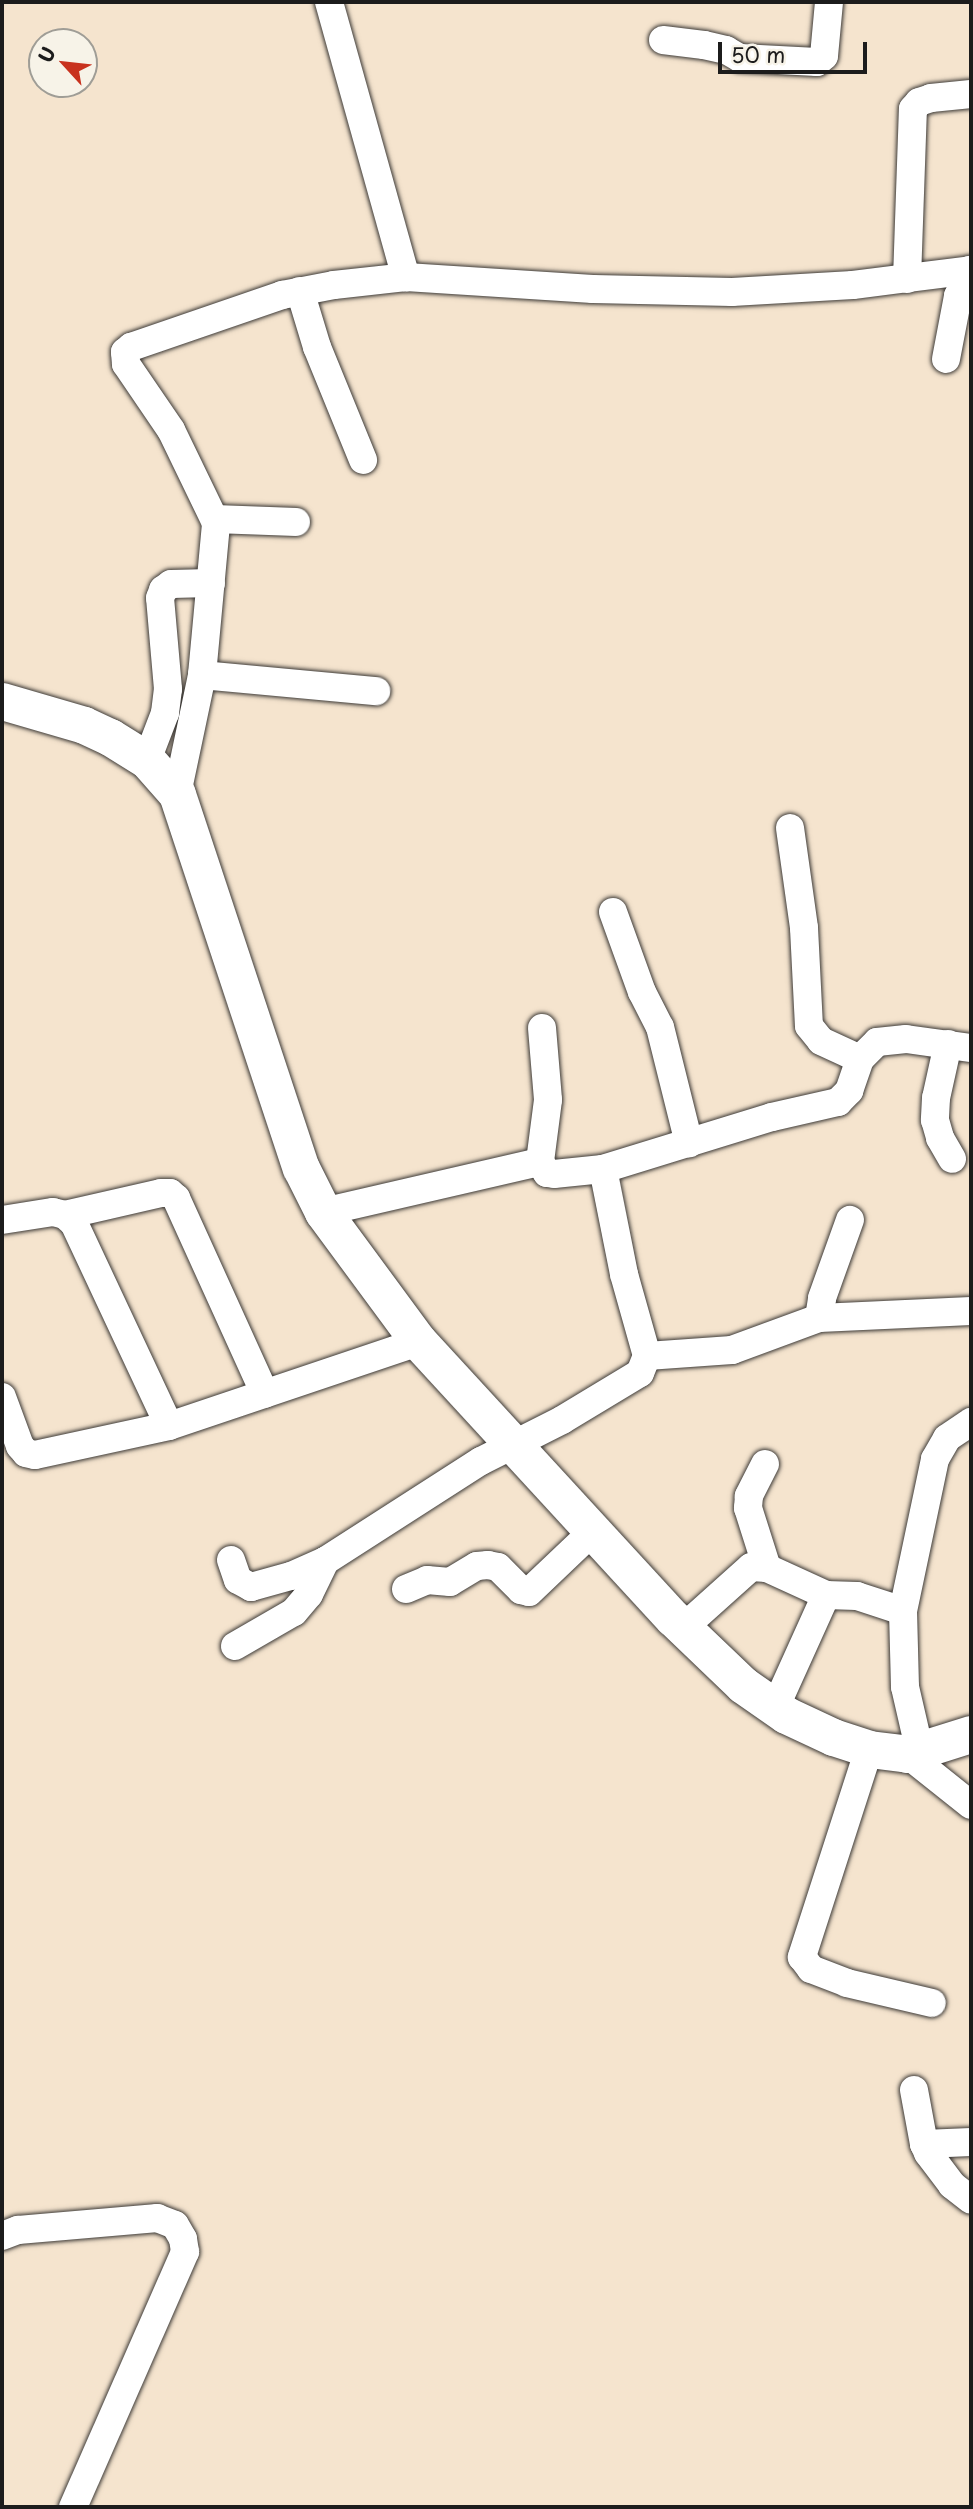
<!DOCTYPE html>
<style>
body{margin:0}
#map{position:relative;width:973px;height:2509px;overflow:hidden;background:#f5e4ce;font-family:"Playpen Sans",sans-serif}
div>[style]{position:absolute}
[style*='--x']{left:calc(var(--x)*1px);top:calc(var(--y)*1px);width:calc(var(--w)*1px);rotate:calc(var(--a)*1deg)}
.roads{filter:drop-shadow(0 0 2px #3d3a37) drop-shadow(0 0 2px #3d3a37)}
.minor>*{height:28px;margin:-14px;padding:0 14px;transform-origin:14px;border-radius:14px;background:#fff}
.major>*{height:37px;margin:-18.5px;padding:0 18.5px;transform-origin:18.5px;border-radius:18.5px;background:#fff}
span{translate:-50% -50%;white-space:nowrap;text-align:center;line-height:1.15;-webkit-text-stroke:5px #f7f3e8;paint-order:stroke}
.frame{position:absolute;inset:0;border:4px solid #1c1c1c;pointer-events:none}
.north{position:absolute;left:28px;top:28px;width:70px;height:70px;box-sizing:border-box;background:#f7f3e8;border:2px solid #9f9d96;border-radius:50%;rotate:297deg;font-size:19px;font-weight:700;line-height:28px;text-align:center;color:#1c1c1c}
.north::after{content:'';display:block;margin:auto;width:24px;height:32px;background:#c8321e;clip-path:polygon(50% 0,100% 100%,50% 72%,0 100%)}
.scale{position:absolute;left:718px;top:42px;width:149px;height:32px;box-sizing:border-box;border:4px solid #1c1c1c;border-top:0;padding-left:9px;font-size:21px;line-height:24px;white-space:nowrap;color:#1c1c1c;-webkit-text-stroke:5px #f7f3e8;paint-order:stroke}
</style>
<div id="map">
<div class="roads">
<div class="minor">
<i style="--x:329;--y:2;--w:286;--a:74.4"></i>
<i style="--x:663;--y:40;--w:41;--a:7"></i>
<i style="--x:704;--y:45;--w:23;--a:13"></i>
<i style="--x:726;--y:50;--w:16;--a:30"></i>
<i style="--x:740;--y:58;--w:77;--a:3"></i>
<i style="--x:817;--y:62;--w:9;--a:-41"></i>
<i style="--x:824;--y:56;--w:54;--a:-84.7"></i>
<i style="--x:907;--y:279;--w:170;--a:-88"></i>
<i style="--x:913;--y:109;--w:9;--a:-49"></i>
<i style="--x:919;--y:102;--w:13;--a:-18"></i>
<i style="--x:931;--y:98;--w:40;--a:-5.7"></i>
<i style="--x:300;--y:291;--w:59;--a:73.1"></i>
<i style="--x:317;--y:347;--w:122;--a:67.8"></i>
<i style="--x:946;--y:359;--w:64;--a:-79.2"></i>
<i style="--x:958;--y:296;--w:29;--a:-65"></i>
<i style="--x:215;--y:519;--w:81;--a:2.1"></i>
<i style="--x:202;--y:675;--w:175;--a:5.3"></i>
<i style="--x:147;--y:760;--w:50;--a:-69"></i>
<i style="--x:165;--y:713;--w:24;--a:-83"></i>
<i style="--x:168;--y:689;--w:91;--a:-95"></i>
<i style="--x:160;--y:598;--w:9;--a:-69"></i>
<i style="--x:163;--y:590;--w:10;--a:-37"></i>
<i style="--x:171;--y:584;--w:40;--a:-1.4"></i>
<i style="--x:177;--y:794;--w:122;--a:-78.1"></i>
<i style="--x:202;--y:675;--w:153;--a:-84.7"></i>
<i style="--x:216;--y:523;--w:103;--a:-115.8"></i>
<i style="--x:171;--y:430;--w:80;--a:-124.3"></i>
<i style="--x:126;--y:364;--w:12;--a:-95"></i>
<i style="--x:125;--y:352;--w:8;--a:-40"></i>
<i style="--x:131;--y:347;--w:160;--a:-19"></i>
<i style="--x:282;--y:295;--w:53;--a:-10.9"></i>
<i style="--x:334;--y:285;--w:72;--a:-6.3"></i>
<i style="--x:406;--y:277;--w:187;--a:3.7"></i>
<i style="--x:593;--y:289;--w:139;--a:1.2"></i>
<i style="--x:732;--y:292;--w:121;--a:-3.3"></i>
<i style="--x:853;--y:285;--w:119;--a:-7.2"></i>
<i style="--x:790;--y:828;--w:101;--a:82"></i>
<i style="--x:804;--y:928;--w:98;--a:87.1"></i>
<i style="--x:809;--y:1026;--w:19;--a:51"></i>
<i style="--x:821;--y:1041;--w:43;--a:24.8"></i>
<i style="--x:613;--y:912;--w:85;--a:70.1"></i>
<i style="--x:642;--y:992;--w:39;--a:63"></i>
<i style="--x:660;--y:1027;--w:120;--a:76"></i>
<i style="--x:542;--y:1028;--w:72;--a:85.2"></i>
<i style="--x:548;--y:1100;--w:63;--a:97.4"></i>
<i style="--x:540;--y:1162;--w:13;--a:58"></i>
<i style="--x:547;--y:1173;--w:7;--a:8"></i>
<i style="--x:554;--y:1174;--w:49;--a:-5.8"></i>
<i style="--x:948;--y:1044;--w:55;--a:102.5"></i>
<i style="--x:936;--y:1098;--w:22;--a:93"></i>
<i style="--x:935;--y:1120;--w:19;--a:74"></i>
<i style="--x:940;--y:1138;--w:24;--a:60"></i>
<i style="--x:323;--y:1212;--w:223;--a:-13"></i>
<i style="--x:65;--y:1215;--w:98;--a:-12.9"></i>
<i style="--x:161;--y:1193;--w:9;--a:0"></i>
<i style="--x:170;--y:1193;--w:8;--a:40"></i>
<i style="--x:176;--y:1198;--w:215;--a:65.6"></i>
<i style="--x:2;--y:1220;--w:52;--a:-8.9"></i>
<i style="--x:53;--y:1212;--w:12;--a:14"></i>
<i style="--x:65;--y:1215;--w:12;--a:42"></i>
<i style="--x:74;--y:1223;--w:224;--a:64.9"></i>
<i style="--x:169;--y:1426;--w:264;--a:-18.6"></i>
<i style="--x:819;--y:1318;--w:20;--a:-81"></i>
<i style="--x:822;--y:1298;--w:83;--a:-70.3"></i>
<i style="--x:647;--y:1356;--w:85;--a:-4"></i>
<i style="--x:732;--y:1350;--w:93;--a:-20.2"></i>
<i style="--x:819;--y:1318;--w:152;--a:-2.6"></i>
<i style="--x:2;--y:1397;--w:52;--a:69.8"></i>
<i style="--x:20;--y:1446;--w:9;--a:49"></i>
<i style="--x:26;--y:1453;--w:9;--a:13"></i>
<i style="--x:35;--y:1455;--w:137;--a:-12.2"></i>
<i style="--x:765;--y:1464;--w:36;--a:117"></i>
<i style="--x:749;--y:1496;--w:12;--a:95"></i>
<i style="--x:748;--y:1508;--w:63;--a:72.4"></i>
<i style="--x:231;--y:1560;--w:21;--a:71"></i>
<i style="--x:238;--y:1580;--w:15;--a:28"></i>
<i style="--x:251;--y:1587;--w:41;--a:-15.4"></i>
<i style="--x:291;--y:1576;--w:37;--a:-24"></i>
<i style="--x:325;--y:1561;--w:185;--a:-32.7"></i>
<i style="--x:481;--y:1461;--w:91;--a:-26.8"></i>
<i style="--x:562;--y:1420;--w:91;--a:-31.1"></i>
<i style="--x:640;--y:1373;--w:18;--a:-68"></i>
<i style="--x:647;--y:1356;--w:85;--a:-105.7"></i>
<i style="--x:624;--y:1274;--w:107;--a:-101.3"></i>
<i style="--x:603;--y:1169;--w:177;--a:-17.1"></i>
<i style="--x:772;--y:1117;--w:68;--a:-12.8"></i>
<i style="--x:838;--y:1102;--w:16;--a:-45"></i>
<i style="--x:849;--y:1091;--w:34;--a:-71"></i>
<i style="--x:860;--y:1059;--w:24;--a:-45"></i>
<i style="--x:877;--y:1042;--w:29;--a:-6"></i>
<i style="--x:906;--y:1039;--w:66;--a:7.9"></i>
<i style="--x:406;--y:1589;--w:23;--a:-23"></i>
<i style="--x:427;--y:1580;--w:23;--a:5"></i>
<i style="--x:450;--y:1582;--w:31;--a:-31"></i>
<i style="--x:477;--y:1566;--w:11;--a:-5"></i>
<i style="--x:488;--y:1565;--w:10;--a:11"></i>
<i style="--x:498;--y:1567;--w:33;--a:45"></i>
<i style="--x:521;--y:1590;--w:8;--a:14"></i>
<i style="--x:529;--y:1592;--w:88;--a:-43.6"></i>
<i style="--x:683;--y:1628;--w:91;--a:-41.9"></i>
<i style="--x:751;--y:1567;--w:16;--a:4"></i>
<i style="--x:767;--y:1568;--w:65;--a:24.6"></i>
<i style="--x:826;--y:1595;--w:31;--a:2"></i>
<i style="--x:857;--y:1596;--w:48;--a:18.1"></i>
<i style="--x:235;--y:1646;--w:68;--a:-30"></i>
<i style="--x:294;--y:1612;--w:23;--a:-50"></i>
<i style="--x:309;--y:1594;--w:37;--a:-64"></i>
<i style="--x:775;--y:1708;--w:124;--a:-65.7"></i>
<i style="--x:869;--y:1749;--w:219;--a:107.9"></i>
<i style="--x:802;--y:1957;--w:15;--a:53"></i>
<i style="--x:811;--y:1969;--w:39;--a:21"></i>
<i style="--x:847;--y:1983;--w:87;--a:13.2"></i>
<i style="--x:920;--y:1752;--w:67;--a:-103"></i>
<i style="--x:905;--y:1687;--w:76;--a:-91.5"></i>
<i style="--x:903;--y:1611;--w:155;--a:-78.1"></i>
<i style="--x:935;--y:1459;--w:24;--a:-60"></i>
<i style="--x:947;--y:1438;--w:29;--a:-34"></i>
<i style="--x:907;--y:1754;--w:82;--a:38.6"></i>
<i style="--x:914;--y:2090;--w:55;--a:79.5"></i>
<i style="--x:924;--y:2144;--w:10;--a:66"></i>
<i style="--x:928;--y:2153;--w:40;--a:53"></i>
<i style="--x:952;--y:2185;--w:24;--a:38"></i>
<i style="--x:924;--y:2144;--w:47;--a:-2.4"></i>
<i style="--x:2;--y:2236;--w:17;--a:-21"></i>
<i style="--x:18;--y:2230;--w:140;--a:-4.9"></i>
<i style="--x:157;--y:2218;--w:19;--a:21"></i>
<i style="--x:175;--y:2225;--w:16;--a:60"></i>
<i style="--x:183;--y:2239;--w:13;--a:81"></i>
<i style="--x:185;--y:2252;--w:279;--a:113.7"></i>
</div>
<div class="major">
<i style="--x:2;--y:701;--w:85;--a:16.3"></i>
<i style="--x:84;--y:725;--w:29;--a:25"></i>
<i style="--x:110;--y:737;--w:44;--a:31.9"></i>
<i style="--x:147;--y:760;--w:45;--a:48.6"></i>
<i style="--x:177;--y:794;--w:394;--a:71.7"></i>
<i style="--x:301;--y:1168;--w:49;--a:63.4"></i>
<i style="--x:323;--y:1212;--w:162;--a:53.6"></i>
<i style="--x:419;--y:1342;--w:375;--a:47.4"></i>
<i style="--x:673;--y:1618;--w:97;--a:43.7"></i>
<i style="--x:743;--y:1685;--w:52;--a:34.9"></i>
<i style="--x:786;--y:1715;--w:52;--a:25.1"></i>
<i style="--x:833;--y:1737;--w:38;--a:18"></i>
<i style="--x:869;--y:1749;--w:38;--a:7"></i>
<i style="--x:907;--y:1754;--w:67;--a:-17.4"></i>
</div>
</div>
<div class="frame"></div>
<div class="north">U</div>
<div class="scale">50 m</div>
</div>
